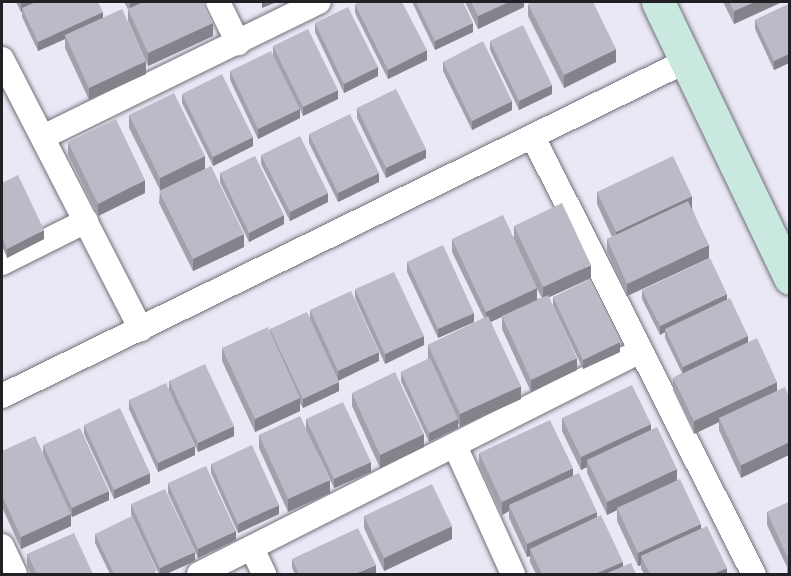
<!DOCTYPE html>
<style>
body{margin:0}
#map{position:relative;width:791px;height:576px;overflow:hidden;background:#eae8f4;font-family:"Fira Sans",sans-serif}
div>[style]{position:absolute}
[style*='--x']{left:calc(var(--x)*1px);top:calc(var(--y)*1px);width:calc(var(--w)*1px);rotate:calc(var(--a)*1deg)}
.roads{filter:drop-shadow(0 0 2px #716f79) drop-shadow(0 0 2px #716f79)}
.street>*{height:24px;margin:-12px;padding:0 12px;transform-origin:12px;border-radius:12px;background:#fff}
.secondary>*{height:33px;margin:-16.5px;padding:0 16.5px;transform-origin:16.5px;border-radius:16.5px;background:#c9e8e0}
.wall>*{inset:0;background:#a1a1ab}
.shaded-wall>*{inset:0;background:#83838b}
.building>*{inset:0;background:#bbbbc7}
span{translate:-50% -50%;white-space:nowrap;text-align:center;line-height:1.15;-webkit-text-stroke:4.5px #eae8f4;paint-order:stroke}
.frame{position:absolute;inset:0;border:3px solid #212025;pointer-events:none}
</style>
<div id="map">
<div class="roads">
<div class="street">
<i style="--x:218;--y:2;--w:46;--a:64"></i>
<i style="--x:2;--y:59;--w:304;--a:62.8"></i>
<i style="--x:43;--y:137;--w:307;--a:-26.1"></i>
<i style="--x:533;--y:137;--w:490;--a:63.2"></i>
<i style="--x:2;--y:263;--w:94;--a:-26.6"></i>
<i style="--x:2;--y:396;--w:762;--a:-26.09"></i>
<i style="--x:455;--y:446;--w:141;--a:65.6"></i>
<i style="--x:2;--y:546;--w:31;--a:65"></i>
<i style="--x:252;--y:548;--w:29;--a:65"></i>
<i style="--x:199;--y:574;--w:495;--a:-26.8"></i>
</div>
<div class="secondary">
<i style="--x:658;--y:2;--w:306;--a:64.4"></i>
</div>
</div>
<div class="wall">
<i style="clip-path:polygon(16px 2px,98px 2px,103px 18px,146px 74px,89px 100px,65px 48px,65px 39px,38px 51px,22px 17px,22px 11px,21px 12px)"></i>
<i style="clip-path:polygon(124px 2px,203px 2px,213px 36px,148px 66px,128px 21px,128px 9px)"></i>
<i style="clip-path:polygon(412px 2px,463px 2px,473px 32px,435px 50px)"></i>
<i style="clip-path:polygon(465px 2px,524px 2px,524px 7px,478px 29px)"></i>
<i style="clip-path:polygon(723px 2px,782px 2px,734px 24px)"></i>
<i style="clip-path:polygon(355px 4px,427px 60px,388px 79px,355px 13px)"></i>
<i style="clip-path:polygon(528px 4px,616px 62px,564px 88px,528px 16px)"></i>
<i style="clip-path:polygon(789px 4px,789px 63px,774px 70px,755px 29px,755px 20px)"></i>
<i style="clip-path:polygon(315px 23px,378px 76px,344px 93px,315px 32px)"></i>
<i style="clip-path:polygon(490px 41px,552px 94px,519px 110px,490px 50px)"></i>
<i style="clip-path:polygon(273px 46px,338px 99px,303px 116px,300px 109px,300px 118px,258px 139px,230px 80px,230px 71px,273px 55px)"></i>
<i style="clip-path:polygon(443px 62px,512px 110px,472px 130px,443px 71px)"></i>
<i style="clip-path:polygon(182px 94px,253px 146px,213px 166px,182px 103px)"></i>
<i style="clip-path:polygon(357px 108px,426px 158px,386px 178px,357px 118px)"></i>
<i style="clip-path:polygon(129px 115px,205px 169px,244px 247px,193px 271px,159px 203px,160px 190px,129px 128px)"></i>
<i style="clip-path:polygon(309px 134px,379px 182px,338px 202px,309px 143px)"></i>
<i style="clip-path:polygon(68px 142px,145px 193px,98px 216px,68px 155px)"></i>
<i style="clip-path:polygon(261px 155px,328px 202px,290px 221px,261px 164px)"></i>
<i style="clip-path:polygon(220px 173px,284px 224px,249px 242px,220px 182px)"></i>
<i style="clip-path:polygon(2px 183px,44px 239px,7px 258px,2px 246px)"></i>
<i style="clip-path:polygon(597px 192px,692px 208px,709px 258px,627px 296px,607px 252px,607px 239px,612px 237px,597px 204px)"></i>
<i style="clip-path:polygon(evenodd,514px 226px,591px 278px,549px 297px,577px 370px,531px 392px,502px 329px,502px 317px,491px 322px,521px 399px,460px 427px,458px 423px,458px 428px,429px 442px,401px 381px,401px 372px,428px 359px,428px 345px,484px 318px,452px 252px,452px 239px,514px 237px,514px 226px,537px 289px,542px 298px,537px 299px,537px 289px)"></i>
<i style="clip-path:polygon(407px 262px,474px 322px,438px 338px,407px 272px)"></i>
<i style="clip-path:polygon(355px 289px,424px 345px,385px 364px,355px 298px)"></i>
<i style="clip-path:polygon(642px 290px,727px 300px,748px 336px,741px 478px,719px 430px,719px 422px,694px 434px,673px 390px,673px 378px,682px 373px,665px 338px,665px 332px,660px 335px,642px 299px)"></i>
<i style="clip-path:polygon(553px 297px,620px 352px,583px 369px,553px 306px)"></i>
<i style="clip-path:polygon(310px 310px,379px 361px,338px 380px,339px 391px,303px 408px,300px 403px,300px 411px,255px 432px,222px 361px,222px 348px,270px 333px,270px 329px,310px 318px)"></i>
<i style="clip-path:polygon(169px 381px,234px 436px,198px 452px,184px 422px,195px 455px,158px 472px,129px 409px,129px 400px,169px 389px)"></i>
<i style="clip-path:polygon(352px 393px,424px 447px,380px 468px,352px 406px)"></i>
<i style="clip-path:polygon(562px 418px,651px 430px,677px 480px,701px 528px,727px 574px,644px 574px,641px 569px,641px 565px,638px 566px,617px 521px,617px 510px,607px 515px,587px 473px,587px 467px,581px 470px,562px 431px)"></i>
<i style="clip-path:polygon(306px 419px,371px 472px,334px 488px,318px 454px,330px 493px,288px 512px,259px 448px,259px 435px,306px 428px)"></i>
<i style="clip-path:polygon(84px 425px,150px 483px,114px 499px,84px 434px)"></i>
<i style="clip-path:polygon(43px 445px,109px 500px,72px 517px,71px 515px,71px 526px,21px 549px,2px 507px,2px 451px,43px 453px)"></i>
<i style="clip-path:polygon(479px 453px,573px 476px,597px 518px,623px 566px,636px 574px,536px 574px,530px 562px,530px 556px,527px 557px,509px 518px,509px 511px,502px 515px,479px 466px)"></i>
<i style="clip-path:polygon(211px 464px,279px 514px,238px 533px,211px 473px)"></i>
<i style="clip-path:polygon(168px 483px,236px 540px,198px 558px,168px 493px)"></i>
<i style="clip-path:polygon(789px 502px,789px 574px,787px 574px,787px 567px,767px 525px,767px 512px)"></i>
<i style="clip-path:polygon(131px 504px,195px 561px,166px 574px,159px 574px,131px 514px)"></i>
<i style="clip-path:polygon(364px 516px,452px 539px,384px 571px,364px 528px)"></i>
<i style="clip-path:polygon(95px 534px,157px 574px,110px 574px,95px 543px)"></i>
<i style="clip-path:polygon(27px 554px,93px 574px,31px 574px,27px 567px)"></i>
<i style="clip-path:polygon(292px 559px,374px 574px,295px 574px,292px 568px)"></i>
</div>
<div class="shaded-wall">
<i style="clip-path:polygon(21px 2px,43px 2px,22px 8px,22px 11px,21px 12px)"></i>
<i style="clip-path:polygon(134px 2px,154px 2px,130px 13px,130px 4px)"></i>
<i style="clip-path:polygon(262px 2px,277px 2px,262px 8px)"></i>
<i style="clip-path:polygon(509px 2px,524px 2px,524px 7px,478px 29px,478px 16px)"></i>
<i style="clip-path:polygon(755px 2px,782px 2px,734px 24px,734px 11px)"></i>
<i style="clip-path:polygon(103px 12px,103px 21px,65px 35px,65px 39px,38px 51px,38px 42px)"></i>
<i style="clip-path:polygon(213px 23px,213px 36px,148px 66px,148px 53px)"></i>
<i style="clip-path:polygon(473px 23px,473px 32px,435px 50px,435px 41px)"></i>
<i style="clip-path:polygon(616px 49px,616px 62px,564px 88px,564px 75px)"></i>
<i style="clip-path:polygon(427px 50px,427px 60px,388px 79px,388px 70px)"></i>
<i style="clip-path:polygon(789px 54px,789px 63px,774px 70px,774px 61px)"></i>
<i style="clip-path:polygon(146px 61px,146px 74px,89px 100px,89px 88px)"></i>
<i style="clip-path:polygon(378px 67px,378px 76px,344px 93px,344px 84px)"></i>
<i style="clip-path:polygon(552px 85px,552px 94px,519px 110px,519px 101px)"></i>
<i style="clip-path:polygon(338px 90px,338px 99px,303px 116px,303px 107px)"></i>
<i style="clip-path:polygon(512px 101px,512px 110px,472px 130px,472px 121px)"></i>
<i style="clip-path:polygon(300px 109px,300px 118px,258px 139px,258px 129px)"></i>
<i style="clip-path:polygon(253px 137px,253px 146px,213px 166px,213px 157px)"></i>
<i style="clip-path:polygon(426px 149px,426px 158px,386px 178px,386px 168px)"></i>
<i style="clip-path:polygon(205px 156px,205px 169px,160px 191px,160px 178px)"></i>
<i style="clip-path:polygon(379px 173px,379px 182px,338px 202px,338px 193px)"></i>
<i style="clip-path:polygon(145px 180px,145px 193px,98px 216px,98px 204px)"></i>
<i style="clip-path:polygon(328px 193px,328px 202px,290px 221px,290px 212px)"></i>
<i style="clip-path:polygon(692px 196px,692px 209px,616px 245px,616px 232px)"></i>
<i style="clip-path:polygon(284px 215px,284px 224px,249px 242px,249px 233px)"></i>
<i style="clip-path:polygon(44px 230px,44px 239px,7px 258px,7px 249px)"></i>
<i style="clip-path:polygon(244px 234px,244px 247px,193px 271px,193px 259px)"></i>
<i style="clip-path:polygon(709px 245px,709px 258px,627px 296px,627px 284px)"></i>
<i style="clip-path:polygon(591px 265px,591px 278px,543px 300px,543px 287px)"></i>
<i style="clip-path:polygon(537px 288px,537px 300px,486px 324px,486px 312px)"></i>
<i style="clip-path:polygon(727px 294px,727px 303px,665px 329px,665px 332px,660px 335px,660px 326px)"></i>
<i style="clip-path:polygon(474px 313px,474px 322px,438px 338px,438px 329px)"></i>
<i style="clip-path:polygon(424px 336px,424px 345px,385px 364px,385px 354px)"></i>
<i style="clip-path:polygon(748px 336px,748px 345px,683px 376px,683px 367px)"></i>
<i style="clip-path:polygon(620px 342px,620px 352px,583px 369px,583px 360px)"></i>
<i style="clip-path:polygon(379px 352px,379px 361px,338px 381px,338px 371px)"></i>
<i style="clip-path:polygon(577px 358px,577px 370px,531px 392px,531px 380px)"></i>
<i style="clip-path:polygon(339px 382px,339px 391px,303px 408px,303px 399px)"></i>
<i style="clip-path:polygon(777px 382px,777px 395px,719px 418px,719px 422px,694px 434px,694px 421px)"></i>
<i style="clip-path:polygon(521px 386px,521px 399px,460px 427px,460px 414px)"></i>
<i style="clip-path:polygon(300px 398px,300px 411px,255px 432px,255px 419px)"></i>
<i style="clip-path:polygon(458px 419px,458px 428px,429px 442px,429px 433px)"></i>
<i style="clip-path:polygon(651px 424px,651px 437px,587px 460px,587px 467px,581px 470px,581px 457px)"></i>
<i style="clip-path:polygon(234px 426px,234px 436px,198px 452px,198px 443px)"></i>
<i style="clip-path:polygon(424px 434px,424px 447px,380px 468px,380px 455px)"></i>
<i style="clip-path:polygon(789px 442px,789px 455px,741px 478px,741px 465px)"></i>
<i style="clip-path:polygon(195px 446px,195px 455px,158px 472px,158px 463px)"></i>
<i style="clip-path:polygon(371px 462px,371px 472px,334px 488px,334px 479px)"></i>
<i style="clip-path:polygon(573px 468px,573px 481px,509px 505px,509px 511px,502px 515px,502px 502px)"></i>
<i style="clip-path:polygon(677px 469px,677px 482px,617px 508px,617px 510px,607px 515px,607px 502px)"></i>
<i style="clip-path:polygon(150px 473px,150px 483px,114px 499px,114px 490px)"></i>
<i style="clip-path:polygon(330px 480px,330px 493px,288px 512px,288px 499px)"></i>
<i style="clip-path:polygon(109px 491px,109px 500px,72px 517px,72px 508px)"></i>
<i style="clip-path:polygon(279px 505px,279px 514px,238px 533px,238px 524px)"></i>
<i style="clip-path:polygon(597px 512px,597px 524px,530px 549px,530px 556px,527px 557px,527px 544px)"></i>
<i style="clip-path:polygon(71px 514px,71px 526px,21px 549px,21px 537px)"></i>
<i style="clip-path:polygon(701px 524px,701px 537px,641px 556px,641px 565px,638px 566px,638px 553px)"></i>
<i style="clip-path:polygon(452px 526px,452px 539px,384px 571px,384px 558px)"></i>
<i style="clip-path:polygon(236px 531px,236px 540px,198px 558px,198px 549px)"></i>
<i style="clip-path:polygon(195px 552px,195px 561px,166px 574px,160px 574px,160px 568px)"></i>
<i style="clip-path:polygon(623px 562px,623px 574px,595px 574px)"></i>
<i style="clip-path:polygon(376px 565px,376px 574px,355px 574px)"></i>
<i style="clip-path:polygon(727px 568px,727px 574px,713px 574px)"></i>
</div>
<div class="building">
<i style="clip-path:polygon(36px 2px,98px 2px,103px 12px,38px 42px,22px 8px)"></i>
<i style="clip-path:polygon(143px 2px,203px 2px,213px 23px,148px 53px,128px 9px)"></i>
<i style="clip-path:polygon(360px 2px,402px 2px,427px 50px,388px 70px,355px 4px)"></i>
<i style="clip-path:polygon(416px 2px,463px 2px,473px 23px,435px 41px)"></i>
<i style="clip-path:polygon(471px 2px,509px 2px,478px 16px)"></i>
<i style="clip-path:polygon(533px 2px,593px 2px,616px 49px,564px 75px,528px 4px)"></i>
<i style="clip-path:polygon(729px 2px,755px 2px,734px 11px)"></i>
<i style="clip-path:polygon(789px 4px,789px 54px,774px 61px,755px 20px)"></i>
<i style="clip-path:polygon(348px 7px,378px 67px,344px 84px,315px 23px)"></i>
<i style="clip-path:polygon(122px 9px,146px 61px,89px 88px,65px 35px)"></i>
<i style="clip-path:polygon(523px 25px,552px 85px,519px 101px,490px 41px)"></i>
<i style="clip-path:polygon(308px 29px,338px 90px,303px 107px,273px 46px)"></i>
<i style="clip-path:polygon(483px 41px,512px 101px,472px 121px,443px 62px)"></i>
<i style="clip-path:polygon(271px 51px,300px 109px,258px 129px,230px 71px)"></i>
<i style="clip-path:polygon(222px 74px,253px 137px,213px 157px,182px 94px)"></i>
<i style="clip-path:polygon(396px 89px,426px 149px,386px 168px,357px 108px)"></i>
<i style="clip-path:polygon(174px 93px,205px 156px,160px 178px,129px 115px)"></i>
<i style="clip-path:polygon(350px 114px,379px 173px,338px 193px,309px 134px)"></i>
<i style="clip-path:polygon(116px 119px,145px 180px,98px 204px,68px 142px)"></i>
<i style="clip-path:polygon(300px 136px,328px 193px,290px 212px,261px 155px)"></i>
<i style="clip-path:polygon(255px 156px,284px 215px,249px 233px,220px 173px)"></i>
<i style="clip-path:polygon(673px 156px,692px 196px,616px 232px,597px 192px)"></i>
<i style="clip-path:polygon(211px 166px,244px 234px,193px 259px,159px 191px)"></i>
<i style="clip-path:polygon(18px 175px,44px 230px,7px 249px,2px 237px,2px 183px)"></i>
<i style="clip-path:polygon(688px 201px,709px 245px,627px 284px,607px 239px)"></i>
<i style="clip-path:polygon(562px 203px,591px 265px,543px 287px,514px 226px)"></i>
<i style="clip-path:polygon(503px 215px,537px 288px,486px 312px,452px 239px)"></i>
<i style="clip-path:polygon(443px 245px,474px 313px,438px 329px,407px 262px)"></i>
<i style="clip-path:polygon(710px 258px,727px 294px,660px 326px,642px 290px)"></i>
<i style="clip-path:polygon(394px 272px,424px 336px,385px 354px,355px 289px)"></i>
<i style="clip-path:polygon(590px 279px,620px 342px,583px 360px,553px 297px)"></i>
<i style="clip-path:polygon(351px 291px,379px 352px,338px 371px,310px 310px)"></i>
<i style="clip-path:polygon(548px 295px,577px 358px,531px 380px,502px 316px)"></i>
<i style="clip-path:polygon(730px 298px,748px 336px,683px 367px,665px 329px)"></i>
<i style="clip-path:polygon(307px 312px,339px 382px,303px 399px,270px 329px)"></i>
<i style="clip-path:polygon(488px 316px,521px 386px,460px 414px,428px 345px)"></i>
<i style="clip-path:polygon(268px 327px,300px 398px,255px 419px,222px 348px)"></i>
<i style="clip-path:polygon(757px 338px,777px 382px,694px 421px,673px 378px)"></i>
<i style="clip-path:polygon(430px 358px,458px 419px,429px 433px,401px 372px)"></i>
<i style="clip-path:polygon(205px 364px,234px 426px,198px 443px,169px 381px)"></i>
<i style="clip-path:polygon(395px 372px,424px 434px,380px 455px,352px 393px)"></i>
<i style="clip-path:polygon(166px 383px,195px 446px,158px 463px,129px 400px)"></i>
<i style="clip-path:polygon(632px 385px,651px 424px,581px 457px,562px 418px)"></i>
<i style="clip-path:polygon(785px 387px,789px 397px,789px 442px,741px 465px,719px 418px)"></i>
<i style="clip-path:polygon(343px 402px,371px 462px,334px 479px,306px 419px)"></i>
<i style="clip-path:polygon(120px 408px,150px 473px,114px 490px,84px 425px)"></i>
<i style="clip-path:polygon(300px 416px,330px 480px,288px 499px,259px 435px)"></i>
<i style="clip-path:polygon(550px 420px,573px 468px,502px 502px,479px 453px)"></i>
<i style="clip-path:polygon(657px 427px,677px 469px,607px 502px,587px 460px)"></i>
<i style="clip-path:polygon(80px 428px,109px 491px,72px 508px,43px 445px)"></i>
<i style="clip-path:polygon(35px 436px,71px 514px,21px 537px,2px 495px,2px 451px)"></i>
<i style="clip-path:polygon(252px 445px,279px 505px,238px 524px,211px 464px)"></i>
<i style="clip-path:polygon(206px 466px,236px 531px,198px 549px,168px 483px)"></i>
<i style="clip-path:polygon(579px 473px,597px 512px,527px 544px,509px 505px)"></i>
<i style="clip-path:polygon(680px 479px,701px 524px,638px 553px,617px 508px)"></i>
<i style="clip-path:polygon(432px 484px,452px 526px,384px 558px,364px 516px)"></i>
<i style="clip-path:polygon(165px 489px,195px 552px,160px 568px,131px 504px)"></i>
<i style="clip-path:polygon(789px 502px,789px 555px,787px 556px,767px 512px)"></i>
<i style="clip-path:polygon(601px 515px,623px 562px,595px 574px,542px 574px,530px 549px)"></i>
<i style="clip-path:polygon(132px 516px,157px 571px,150px 574px,114px 574px,95px 534px)"></i>
<i style="clip-path:polygon(707px 526px,727px 568px,713px 574px,650px 574px,641px 556px)"></i>
<i style="clip-path:polygon(358px 528px,376px 565px,355px 574px,299px 574px,292px 559px)"></i>
<i style="clip-path:polygon(74px 533px,93px 574px,37px 574px,27px 554px)"></i>
<i style="clip-path:polygon(631px 563px,636px 574px,605px 574px)"></i>
</div>
<div class="frame"></div>
</div>
